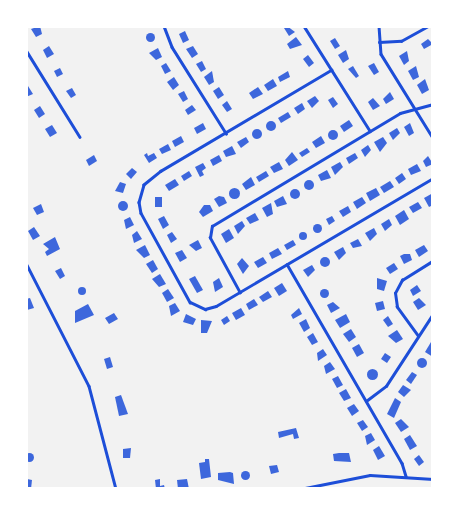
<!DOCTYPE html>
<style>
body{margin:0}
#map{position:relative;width:459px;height:515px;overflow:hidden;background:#f2f2f2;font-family:"IBM Plex Sans",sans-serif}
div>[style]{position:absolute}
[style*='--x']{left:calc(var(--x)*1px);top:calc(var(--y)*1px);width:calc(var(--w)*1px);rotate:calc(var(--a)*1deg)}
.building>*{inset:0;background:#3d67dc}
.round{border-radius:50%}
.minor>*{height:2.5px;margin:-1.25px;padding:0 1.25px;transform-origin:1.25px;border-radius:1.25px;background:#1d4ed8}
span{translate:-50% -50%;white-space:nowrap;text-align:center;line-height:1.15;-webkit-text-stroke:4.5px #fff;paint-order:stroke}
.frame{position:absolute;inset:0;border:28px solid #fff;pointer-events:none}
</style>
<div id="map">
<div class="building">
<i style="clip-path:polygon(40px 26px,42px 34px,36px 37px,31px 29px)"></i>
<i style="clip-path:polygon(287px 26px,295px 32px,289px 36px,284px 28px)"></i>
<i style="clip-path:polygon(185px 31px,189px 40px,183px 43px,179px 34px)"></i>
<i class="round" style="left:145.5px;top:32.5px;width:9px;height:9px"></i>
<i style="clip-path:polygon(296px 37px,302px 45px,290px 49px,287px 44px)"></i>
<i style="clip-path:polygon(335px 38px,340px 46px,335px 49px,330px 41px)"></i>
<i style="clip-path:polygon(428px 39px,433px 44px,424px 49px,421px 44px)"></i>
<i style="clip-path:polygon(49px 46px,54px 54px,47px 58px,43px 50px)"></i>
<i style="clip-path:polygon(193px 46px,198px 54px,192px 58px,186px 49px)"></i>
<i style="clip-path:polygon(158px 48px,162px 57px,156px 60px,149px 53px)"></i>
<i style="clip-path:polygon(346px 50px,349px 59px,343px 63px,338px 55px)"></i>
<i style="clip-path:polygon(407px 51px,409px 61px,404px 65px,399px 56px)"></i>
<i style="clip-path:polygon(308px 55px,314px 63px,309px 67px,303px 59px)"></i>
<i style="clip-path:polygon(202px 61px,206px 69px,201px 72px,196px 64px)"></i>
<i style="clip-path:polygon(166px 63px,171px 71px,165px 74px,161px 66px)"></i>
<i style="clip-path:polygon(374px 63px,379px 72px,374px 75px,368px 66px)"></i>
<i style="clip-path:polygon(353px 66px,359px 76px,356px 78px,348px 69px)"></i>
<i style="clip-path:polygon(416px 66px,419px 77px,413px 80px,408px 71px)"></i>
<i style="clip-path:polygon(60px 68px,63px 74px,57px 77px,54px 71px)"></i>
<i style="clip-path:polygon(212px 71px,214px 82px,209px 85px,204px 77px)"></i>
<i style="clip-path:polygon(288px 71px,290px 77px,280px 82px,278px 77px)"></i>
<i style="clip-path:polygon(174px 77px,179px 85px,173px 90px,167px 82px)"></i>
<i style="clip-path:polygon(273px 79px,277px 86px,268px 91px,264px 85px)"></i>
<i style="clip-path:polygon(425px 79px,429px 90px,422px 94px,417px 85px)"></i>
<i style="clip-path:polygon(28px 86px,33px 94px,26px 97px,26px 87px)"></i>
<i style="clip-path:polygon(219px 87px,224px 95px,218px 99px,213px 91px)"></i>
<i style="clip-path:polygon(258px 87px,263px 94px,253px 99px,249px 93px)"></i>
<i style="clip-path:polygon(72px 88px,76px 95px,71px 98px,66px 91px)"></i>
<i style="clip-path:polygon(184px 91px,188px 99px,183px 102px,178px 94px)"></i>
<i style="clip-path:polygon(390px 92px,394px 99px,386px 104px,383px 99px)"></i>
<i style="clip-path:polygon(315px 96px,319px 101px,312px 108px,307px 101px)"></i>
<i style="clip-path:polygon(333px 97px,338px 104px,333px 108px,328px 100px)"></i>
<i style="clip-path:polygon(373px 98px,380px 106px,373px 110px,368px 102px)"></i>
<i style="clip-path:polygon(227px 101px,232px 109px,227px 112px,222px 105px)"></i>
<i style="clip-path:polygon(302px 103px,305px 109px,298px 114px,294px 108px)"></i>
<i style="clip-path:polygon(192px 105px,196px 110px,188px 115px,185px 110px)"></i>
<i style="clip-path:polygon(40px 106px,45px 114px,39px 118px,34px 110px)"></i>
<i style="clip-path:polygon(288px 112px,291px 117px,281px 123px,278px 118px)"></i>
<i style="clip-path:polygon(349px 120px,353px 126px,344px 132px,340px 126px)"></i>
<i class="round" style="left:266px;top:121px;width:10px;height:10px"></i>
<i style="clip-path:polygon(203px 123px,206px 129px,197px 134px,194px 128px)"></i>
<i style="clip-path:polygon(410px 123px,414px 133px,409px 136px,404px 127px)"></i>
<i style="clip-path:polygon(52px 125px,57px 133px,50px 137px,45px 129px)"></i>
<i style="clip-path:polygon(397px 128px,400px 133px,393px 140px,389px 133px)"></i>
<i class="round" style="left:252px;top:129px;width:10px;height:10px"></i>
<i class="round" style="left:328px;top:130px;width:10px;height:10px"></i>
<i style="clip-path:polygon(181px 136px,184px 142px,175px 147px,172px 141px)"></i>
<i style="clip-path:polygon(321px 136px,325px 143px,316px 148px,312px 142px)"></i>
<i style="clip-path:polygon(246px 137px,249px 142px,241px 148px,237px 142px)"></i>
<i style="clip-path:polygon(383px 137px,387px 143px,380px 152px,374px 142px)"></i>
<i style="clip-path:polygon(168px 144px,171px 150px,162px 154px,159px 149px)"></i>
<i style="clip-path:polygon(368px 145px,371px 150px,365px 157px,361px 150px)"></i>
<i style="clip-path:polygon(232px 146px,236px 154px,226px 157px,223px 151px)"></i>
<i style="clip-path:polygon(307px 148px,310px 152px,302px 157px,299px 153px)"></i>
<i style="clip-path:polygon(292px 152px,298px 160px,289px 166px,285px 160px)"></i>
<i style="clip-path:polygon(147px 153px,148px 156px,154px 153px,157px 158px,149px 163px,144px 155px)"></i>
<i style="clip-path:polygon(355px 153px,358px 158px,349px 164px,346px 158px)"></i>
<i style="clip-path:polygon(94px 155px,97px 161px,89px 166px,86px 160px)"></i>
<i style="clip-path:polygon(219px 155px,222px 161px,213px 166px,210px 160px)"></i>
<i style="clip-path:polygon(428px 156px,433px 164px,426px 167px,423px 161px)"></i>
<i style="clip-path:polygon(279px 162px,283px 169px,274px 173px,270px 167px)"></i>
<i style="clip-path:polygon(340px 162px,343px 167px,335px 175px,331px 167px)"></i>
<i style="clip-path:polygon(203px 163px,206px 168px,202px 171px,204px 175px,200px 177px,195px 167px)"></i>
<i style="clip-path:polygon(417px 164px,421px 171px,411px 175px,408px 169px)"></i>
<i style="clip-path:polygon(132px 168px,137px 172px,131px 179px,126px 174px)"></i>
<i style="clip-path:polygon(327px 170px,331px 178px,321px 181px,318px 175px)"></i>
<i style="clip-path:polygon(189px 171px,192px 176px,184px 181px,181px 176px)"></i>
<i style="clip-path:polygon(266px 171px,269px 176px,259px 182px,256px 177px)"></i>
<i style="clip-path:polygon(402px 173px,406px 179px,399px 184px,395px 178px)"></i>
<i style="clip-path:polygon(251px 177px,255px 185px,246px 190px,242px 184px)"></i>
<i style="clip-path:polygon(175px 179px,179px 185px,169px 191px,165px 185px)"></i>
<i class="round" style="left:304px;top:180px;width:10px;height:10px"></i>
<i style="clip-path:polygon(390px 181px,394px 187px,384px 193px,380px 187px)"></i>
<i style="clip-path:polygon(120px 182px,126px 184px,123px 193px,115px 191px)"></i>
<i class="round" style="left:228.5px;top:187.5px;width:11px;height:11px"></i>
<i style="clip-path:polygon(376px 188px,380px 195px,370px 201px,366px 193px)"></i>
<i class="round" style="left:290px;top:189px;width:10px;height:10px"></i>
<i style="clip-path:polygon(433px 193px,433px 205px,429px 207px,424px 198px)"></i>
<i style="clip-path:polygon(219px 196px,224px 197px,227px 203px,219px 207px,214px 199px)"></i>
<i style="clip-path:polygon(283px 196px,287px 204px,277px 207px,274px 201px)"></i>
<i style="clip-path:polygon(155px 197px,162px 197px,162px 207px,155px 207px)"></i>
<i style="clip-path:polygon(362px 197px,366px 203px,357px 209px,353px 202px)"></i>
<i class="round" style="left:118px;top:201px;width:10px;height:10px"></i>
<i style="clip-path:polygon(418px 202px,422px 208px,413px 213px,409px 207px)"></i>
<i style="clip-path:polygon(271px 203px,273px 214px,267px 217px,262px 208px)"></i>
<i style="clip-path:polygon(41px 204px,44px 212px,37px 215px,33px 208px)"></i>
<i style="clip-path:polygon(204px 205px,210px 205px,213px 211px,203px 217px,199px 212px)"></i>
<i style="clip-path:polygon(348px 206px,351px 212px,343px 217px,339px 211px)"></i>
<i style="clip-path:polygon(404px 210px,409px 219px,400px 225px,395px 216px)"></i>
<i style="clip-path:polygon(255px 213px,259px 220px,250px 224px,246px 218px)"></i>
<i style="clip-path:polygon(164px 216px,169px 225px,163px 229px,158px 219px)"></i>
<i style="clip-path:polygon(332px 216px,335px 221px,329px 225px,326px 219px)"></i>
<i style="clip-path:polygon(130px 217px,134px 225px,126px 229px,124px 220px)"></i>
<i style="clip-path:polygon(389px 219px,392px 225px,385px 231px,381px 224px)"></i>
<i style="clip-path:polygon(242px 221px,245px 226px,238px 234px,234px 226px)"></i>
<i class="round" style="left:312.5px;top:223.5px;width:9px;height:9px"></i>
<i style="clip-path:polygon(34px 227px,40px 236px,33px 240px,28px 231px)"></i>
<i style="clip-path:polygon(374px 228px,377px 234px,370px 241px,365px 233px)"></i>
<i style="clip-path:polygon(229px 229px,234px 238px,226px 243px,221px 234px)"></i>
<i style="clip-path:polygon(137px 231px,142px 239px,134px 243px,132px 235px)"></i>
<i class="round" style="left:299px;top:232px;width:8px;height:8px"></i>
<i style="clip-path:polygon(172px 232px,177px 239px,171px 243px,167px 235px)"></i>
<i style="clip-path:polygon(55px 237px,60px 249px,47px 256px,45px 252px,49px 249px,43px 244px)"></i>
<i style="clip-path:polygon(358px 239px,362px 246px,353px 248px,350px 243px)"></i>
<i style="clip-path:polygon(198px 240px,202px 248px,196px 251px,189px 245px)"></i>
<i style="clip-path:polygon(293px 240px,296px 245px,287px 250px,284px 245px)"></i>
<i style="clip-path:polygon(145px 245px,150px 255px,144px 258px,136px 250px)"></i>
<i style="clip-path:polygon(424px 245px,428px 251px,419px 257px,415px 250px)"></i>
<i style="clip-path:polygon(343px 247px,346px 253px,339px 260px,334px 252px)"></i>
<i style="clip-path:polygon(278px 248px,282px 254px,272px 259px,269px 253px)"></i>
<i style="clip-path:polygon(182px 250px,187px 258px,180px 262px,175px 253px)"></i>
<i style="clip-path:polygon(404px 254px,410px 254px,412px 260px,404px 264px,400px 256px)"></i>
<i class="round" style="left:320px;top:257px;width:10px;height:10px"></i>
<i style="clip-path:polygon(263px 257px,267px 263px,258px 268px,254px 262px)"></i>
<i style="clip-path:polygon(242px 258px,249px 266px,243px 274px,237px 264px)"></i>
<i style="clip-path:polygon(153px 260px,158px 269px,152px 273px,146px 264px)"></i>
<i style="clip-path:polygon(394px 263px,398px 269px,390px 274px,386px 268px)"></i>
<i style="clip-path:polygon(312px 265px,315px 270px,308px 277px,303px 270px)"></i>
<i style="clip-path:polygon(61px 268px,65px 276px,60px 279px,55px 271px)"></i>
<i style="clip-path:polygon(160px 274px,166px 284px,159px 287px,152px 279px)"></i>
<i style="clip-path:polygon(195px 276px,203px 290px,197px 293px,189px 279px)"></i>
<i style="clip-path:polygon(219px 278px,223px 287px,215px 292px,213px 282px)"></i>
<i style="clip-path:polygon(377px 278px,387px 281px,384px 291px,377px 289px)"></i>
<i style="clip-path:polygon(282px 283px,287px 291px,279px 296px,274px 288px)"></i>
<i style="clip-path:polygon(417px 285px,421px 291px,413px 296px,410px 290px)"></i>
<i class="round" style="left:78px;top:287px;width:8px;height:8px"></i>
<i class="round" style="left:319.5px;top:288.5px;width:9px;height:9px"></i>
<i style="clip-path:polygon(168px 289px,174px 298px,167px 302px,162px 293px)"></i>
<i style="clip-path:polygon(268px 291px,272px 297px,263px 302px,259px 297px)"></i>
<i style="clip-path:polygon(30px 298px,34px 308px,27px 310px,26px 299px)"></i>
<i style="clip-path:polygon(419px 298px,426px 305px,418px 310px,413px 302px)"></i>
<i style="clip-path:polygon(254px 299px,258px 305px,249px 310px,246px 304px)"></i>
<i style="clip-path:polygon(383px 301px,385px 309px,377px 311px,375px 303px)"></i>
<i style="clip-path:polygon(333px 302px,340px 308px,331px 313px,327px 305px)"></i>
<i style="clip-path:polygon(175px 303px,180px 311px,171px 316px,169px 306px)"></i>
<i style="clip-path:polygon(88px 304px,94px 315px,75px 323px,75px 311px)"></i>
<i style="clip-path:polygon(241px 308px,245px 315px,236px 320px,232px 313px)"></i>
<i style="clip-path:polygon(299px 308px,302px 314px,293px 319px,291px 315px)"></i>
<i style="clip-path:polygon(114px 313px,118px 319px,109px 324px,105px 318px)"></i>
<i style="clip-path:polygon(186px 314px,196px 319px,193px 325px,183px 322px)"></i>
<i style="clip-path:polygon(346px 314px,350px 322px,340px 328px,335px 320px)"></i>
<i style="clip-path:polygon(227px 316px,230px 321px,224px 325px,221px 320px)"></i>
<i style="clip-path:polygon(388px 316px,393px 324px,388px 327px,383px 320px)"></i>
<i style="clip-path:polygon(306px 319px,310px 328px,304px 332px,299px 323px)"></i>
<i style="clip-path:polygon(201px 320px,212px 321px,207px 333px,201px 333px)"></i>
<i style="clip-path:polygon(351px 329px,356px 337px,349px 342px,343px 334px)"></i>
<i style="clip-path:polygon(397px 330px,403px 339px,396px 343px,388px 336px)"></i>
<i style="clip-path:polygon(313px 333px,318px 342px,312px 345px,307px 337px)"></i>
<i style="clip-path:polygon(431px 342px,433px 343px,433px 357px,425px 352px)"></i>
<i style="clip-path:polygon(359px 344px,364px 353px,357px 357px,352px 348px)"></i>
<i style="clip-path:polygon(323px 349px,327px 355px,318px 361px,317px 353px)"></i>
<i style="clip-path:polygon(385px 353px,391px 357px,387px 363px,381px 359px)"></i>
<i style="clip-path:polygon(110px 357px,113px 367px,107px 369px,104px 359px)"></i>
<i class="round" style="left:417px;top:358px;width:10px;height:10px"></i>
<i style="clip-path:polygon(330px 362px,335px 369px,326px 374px,324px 366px)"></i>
<i class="round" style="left:366.5px;top:368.5px;width:11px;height:11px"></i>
<i style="clip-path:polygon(412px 372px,417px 375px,411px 384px,406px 380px)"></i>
<i style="clip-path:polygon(338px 376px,343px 385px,337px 388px,332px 379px)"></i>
<i style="clip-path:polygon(403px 385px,411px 390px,404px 397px,398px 392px)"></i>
<i style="clip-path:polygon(346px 389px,351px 398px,344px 401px,339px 393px)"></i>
<i style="clip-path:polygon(121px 395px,128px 414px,119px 416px,115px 397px)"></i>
<i style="clip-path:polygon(395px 398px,401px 402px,394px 418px,387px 414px)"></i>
<i style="clip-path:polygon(354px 404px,359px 411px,352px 416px,347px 408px)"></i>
<i style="clip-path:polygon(401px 419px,409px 427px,401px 432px,395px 423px)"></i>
<i style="clip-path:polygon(363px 420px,368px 427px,362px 431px,357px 423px)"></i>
<i style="clip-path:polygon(296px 428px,299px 438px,294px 439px,293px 434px,279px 438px,278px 432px)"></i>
<i style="clip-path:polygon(371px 433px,375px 440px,367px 445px,365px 436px)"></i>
<i style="clip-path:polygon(410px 435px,417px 446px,410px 450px,404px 439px)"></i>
<i style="clip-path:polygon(379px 446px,385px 456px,378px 460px,373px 450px)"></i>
<i style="clip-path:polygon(131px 448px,130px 458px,123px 458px,123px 449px)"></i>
<i class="round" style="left:24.5px;top:452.5px;width:9px;height:9px"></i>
<i style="clip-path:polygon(339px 453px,349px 453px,351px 462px,334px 461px,333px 454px)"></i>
<i style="clip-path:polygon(419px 455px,424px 462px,419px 466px,414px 459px)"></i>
<i style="clip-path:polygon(205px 459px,209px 459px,211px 477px,201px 479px,199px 463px,205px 462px)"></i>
<i style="clip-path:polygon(277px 465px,279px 472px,271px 474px,269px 466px)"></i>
<i class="round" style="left:240.5px;top:470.5px;width:9px;height:9px"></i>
<i style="clip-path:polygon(230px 472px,233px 473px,234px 484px,218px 480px,218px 473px)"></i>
<i style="clip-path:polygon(27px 479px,32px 480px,31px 489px,26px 489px)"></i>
<i style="clip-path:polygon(160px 479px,160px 486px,164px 485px,165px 489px,156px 489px,155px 480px)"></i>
<i style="clip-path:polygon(187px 479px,189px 489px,178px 489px,177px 480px)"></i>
</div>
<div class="minor">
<i style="--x:164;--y:26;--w:22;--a:69"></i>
<i style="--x:172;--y:47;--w:102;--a:57.9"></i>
<i style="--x:304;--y:26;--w:124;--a:57.8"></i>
<i style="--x:379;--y:26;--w:28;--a:86"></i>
<i style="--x:381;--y:54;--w:99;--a:58.2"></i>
<i style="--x:379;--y:42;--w:22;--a:-3"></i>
<i style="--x:401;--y:41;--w:31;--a:-29"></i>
<i style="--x:26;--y:50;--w:102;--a:58.2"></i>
<i style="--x:332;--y:70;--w:199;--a:149.4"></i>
<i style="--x:161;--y:171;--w:22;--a:141"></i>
<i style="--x:144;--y:185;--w:18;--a:106"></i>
<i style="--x:139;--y:202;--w:11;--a:80"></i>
<i style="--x:141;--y:213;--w:102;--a:61.2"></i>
<i style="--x:190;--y:302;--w:17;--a:25"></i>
<i style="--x:205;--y:309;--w:11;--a:-15"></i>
<i style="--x:216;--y:306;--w:252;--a:-30.5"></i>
<i style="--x:26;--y:263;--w:138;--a:62.9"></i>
<i style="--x:89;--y:386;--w:106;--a:75.3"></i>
<i style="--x:287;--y:264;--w:230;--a:60"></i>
<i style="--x:402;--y:463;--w:14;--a:73"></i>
<i style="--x:240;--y:293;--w:63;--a:-118.6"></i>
<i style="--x:210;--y:238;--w:12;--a:-81"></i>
<i style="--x:212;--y:226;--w:219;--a:-31"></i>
<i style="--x:400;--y:113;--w:34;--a:-15"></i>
<i style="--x:418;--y:336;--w:36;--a:-126"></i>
<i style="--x:397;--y:307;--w:14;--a:-98"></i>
<i style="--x:395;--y:293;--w:15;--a:-62"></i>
<i style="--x:402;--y:280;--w:36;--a:-32"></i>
<i style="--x:366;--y:401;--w:25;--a:-37"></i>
<i style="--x:386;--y:386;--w:86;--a:-56.9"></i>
<i style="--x:300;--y:489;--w:71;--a:-11.3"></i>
<i style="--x:370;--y:475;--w:63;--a:3.6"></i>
</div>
<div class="frame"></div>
</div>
